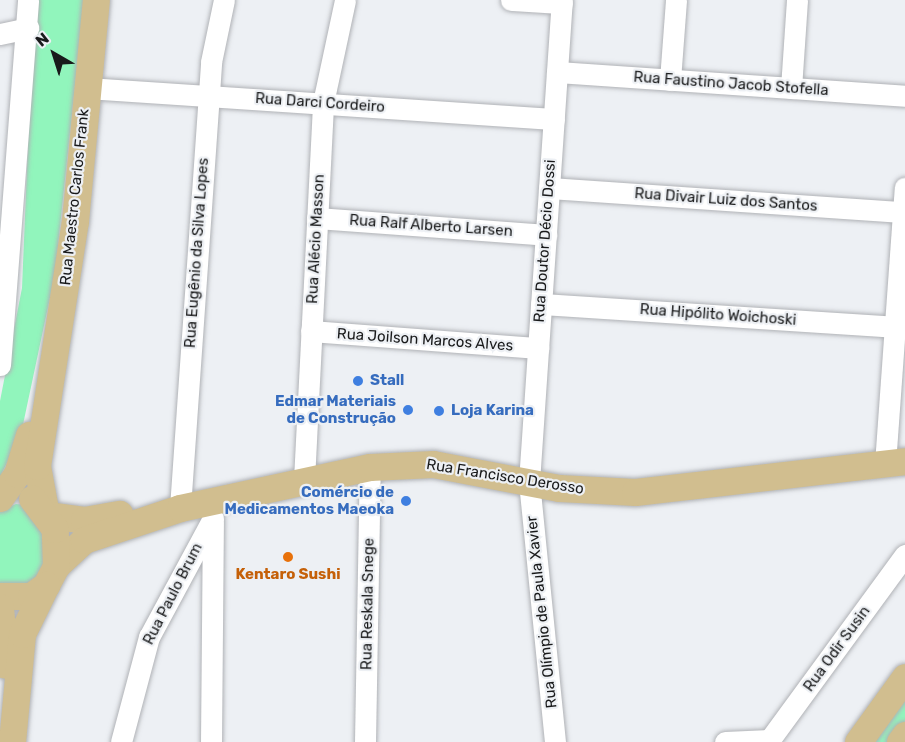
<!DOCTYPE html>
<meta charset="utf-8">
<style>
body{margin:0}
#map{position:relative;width:905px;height:742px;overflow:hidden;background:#edf0f4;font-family:Rubik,sans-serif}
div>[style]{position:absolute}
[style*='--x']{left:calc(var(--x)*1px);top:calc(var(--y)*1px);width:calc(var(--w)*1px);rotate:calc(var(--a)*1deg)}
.green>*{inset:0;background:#91f5bc}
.roads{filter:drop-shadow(0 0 2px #b0b2b6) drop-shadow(0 0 2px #b0b2b6)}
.minor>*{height:21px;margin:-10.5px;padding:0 10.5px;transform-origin:10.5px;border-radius:10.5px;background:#fff}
.major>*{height:27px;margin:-13.5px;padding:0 13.5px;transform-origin:13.5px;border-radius:13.5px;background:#d1be8f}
.dots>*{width:16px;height:16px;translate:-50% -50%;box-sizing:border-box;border:3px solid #edf0f4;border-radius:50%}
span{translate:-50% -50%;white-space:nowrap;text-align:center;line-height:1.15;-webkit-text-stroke:4.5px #edf0f4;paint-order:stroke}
.street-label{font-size:15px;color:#191a1b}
.shop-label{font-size:15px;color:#366cbe;font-weight:700}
.left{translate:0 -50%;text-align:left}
.right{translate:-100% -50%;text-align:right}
.food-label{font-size:15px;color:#c56008;font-weight:700}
.north{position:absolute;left:24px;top:24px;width:60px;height:60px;-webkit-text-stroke:4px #edf0f4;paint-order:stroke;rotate:321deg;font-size:16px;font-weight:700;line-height:24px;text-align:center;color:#191a1b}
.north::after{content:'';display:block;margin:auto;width:21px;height:27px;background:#191a1b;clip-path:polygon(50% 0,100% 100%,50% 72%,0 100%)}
</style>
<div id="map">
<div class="green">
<i style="clip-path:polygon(34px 0,84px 0,55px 274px,21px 434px,0 477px,0 401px,22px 288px)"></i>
<i style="clip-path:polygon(16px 504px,27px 505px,51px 544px,36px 586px,0 585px,0 511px)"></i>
<i style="clip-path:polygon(905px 692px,905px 725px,893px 742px,868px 742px)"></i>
</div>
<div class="roads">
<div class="minor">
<i style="--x:511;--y:0;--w:51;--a:3.4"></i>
<i style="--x:0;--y:34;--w:29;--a:-12"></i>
<i style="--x:557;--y:72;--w:349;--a:3.9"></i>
<i style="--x:670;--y:80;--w:80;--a:-85.7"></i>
<i style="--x:86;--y:88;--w:469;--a:3.8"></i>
<i style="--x:791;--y:88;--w:88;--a:-86.1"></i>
<i style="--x:549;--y:188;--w:355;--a:3.9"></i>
<i style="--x:317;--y:218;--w:230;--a:4.2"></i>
<i style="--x:541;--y:304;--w:355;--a:3.7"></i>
<i style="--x:311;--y:331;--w:228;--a:4.3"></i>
<i style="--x:0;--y:365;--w:366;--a:-85.6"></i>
<i style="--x:885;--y:464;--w:277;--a:-85.9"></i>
<i style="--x:304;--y:480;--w:377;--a:-87.1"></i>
<i style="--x:323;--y:103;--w:105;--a:-77.9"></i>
<i style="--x:180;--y:508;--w:447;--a:-86"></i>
<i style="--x:211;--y:62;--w:63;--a:-78.2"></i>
<i style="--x:121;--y:742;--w:109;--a:-75.1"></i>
<i style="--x:149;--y:637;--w:135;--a:-61.7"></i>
<i style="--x:211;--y:742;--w:220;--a:-89.5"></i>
<i style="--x:365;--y:742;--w:275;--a:-89"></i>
<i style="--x:555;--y:742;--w:261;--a:-95.7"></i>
<i style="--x:529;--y:482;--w:483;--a:-86.1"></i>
<i style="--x:725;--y:742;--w:45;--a:-2.5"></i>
<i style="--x:768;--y:742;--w:232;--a:-53.8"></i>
</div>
<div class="major">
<i style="--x:0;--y:498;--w:29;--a:-55"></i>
<i style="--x:17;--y:474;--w:41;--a:-72.9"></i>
<i style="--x:45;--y:509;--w:44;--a:-100.5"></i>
<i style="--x:37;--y:466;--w:248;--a:-81.2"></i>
<i style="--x:75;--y:221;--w:222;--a:-84.6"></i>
<i style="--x:49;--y:515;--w:35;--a:8"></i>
<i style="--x:84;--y:520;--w:36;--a:-10"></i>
<i style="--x:56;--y:566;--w:38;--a:-43"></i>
<i style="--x:84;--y:540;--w:101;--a:-18.4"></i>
<i style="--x:180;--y:508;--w:194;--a:-12.2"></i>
<i style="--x:370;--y:467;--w:63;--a:-2.7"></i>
<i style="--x:433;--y:464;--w:128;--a:10.8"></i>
<i style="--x:559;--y:488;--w:76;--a:3"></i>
<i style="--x:635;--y:492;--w:272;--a:-6.5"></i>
<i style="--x:0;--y:596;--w:31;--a:0"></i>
<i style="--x:31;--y:596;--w:19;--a:-36"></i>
<i style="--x:46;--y:585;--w:21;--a:-62"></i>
<i style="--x:56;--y:566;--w:37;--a:-92"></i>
<i style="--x:55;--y:529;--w:38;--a:-127"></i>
<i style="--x:0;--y:607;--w:58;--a:85.1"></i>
<i style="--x:12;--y:742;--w:108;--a:-84.7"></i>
<i style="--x:22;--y:634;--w:55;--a:-63.9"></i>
<i style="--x:858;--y:742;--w:80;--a:-54.1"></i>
<i style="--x:900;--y:742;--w:9;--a:-54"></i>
</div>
</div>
<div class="dots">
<i style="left:358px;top:381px;background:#3f7fe0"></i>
<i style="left:408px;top:410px;background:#3f7fe0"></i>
<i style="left:439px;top:411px;background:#3f7fe0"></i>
<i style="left:406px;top:501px;background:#3f7fe0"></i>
<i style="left:288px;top:557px;background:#e8710a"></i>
</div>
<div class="street-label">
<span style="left:731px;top:84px;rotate:4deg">Rua Faustino Jacob Stofella</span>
<span style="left:320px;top:103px;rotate:4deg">Rua Darci Cordeiro</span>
<span style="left:75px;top:197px;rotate:-84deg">Rua Maestro Carlos Frank</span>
<span style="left:726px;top:200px;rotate:4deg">Rua Divair Luiz dos Santos</span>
<span style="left:431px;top:226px;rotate:4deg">Rua Ralf Alberto Larsen</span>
<span style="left:316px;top:239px;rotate:-87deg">Rua Alécio Masson</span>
<span style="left:545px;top:241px;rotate:-86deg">Rua Doutor Décio Dossi</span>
<span style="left:197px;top:253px;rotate:-86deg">Rua Eugênio da Silva Lopes</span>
<span style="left:718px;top:315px;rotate:4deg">Rua Hipólito Woichoski</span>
<span style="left:425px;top:340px;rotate:4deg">Rua Joilson Marcos Alves</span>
<span style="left:505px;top:477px;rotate:9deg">Rua Francisco Derosso</span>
<span style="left:173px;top:594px;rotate:-63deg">Rua Paulo Brum</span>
<span style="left:368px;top:604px;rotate:-89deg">Rua Reskala Snege</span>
<span style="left:542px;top:612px;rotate:-96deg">Rua Olímpio de Paula Xavier</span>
<span style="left:837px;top:649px;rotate:-54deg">Rua Odir Susin</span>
</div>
<div class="shop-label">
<span class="left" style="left:370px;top:381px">Stall</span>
<span class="right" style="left:396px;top:410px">Edmar Materiais<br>de Construção</span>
<span class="left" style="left:451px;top:411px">Loja Karina</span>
<span class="right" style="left:394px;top:501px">Comércio de<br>Medicamentos Maeoka</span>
</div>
<div class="food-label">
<span style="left:288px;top:575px">Kentaro Sushi</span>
</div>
<div class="north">N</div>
</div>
